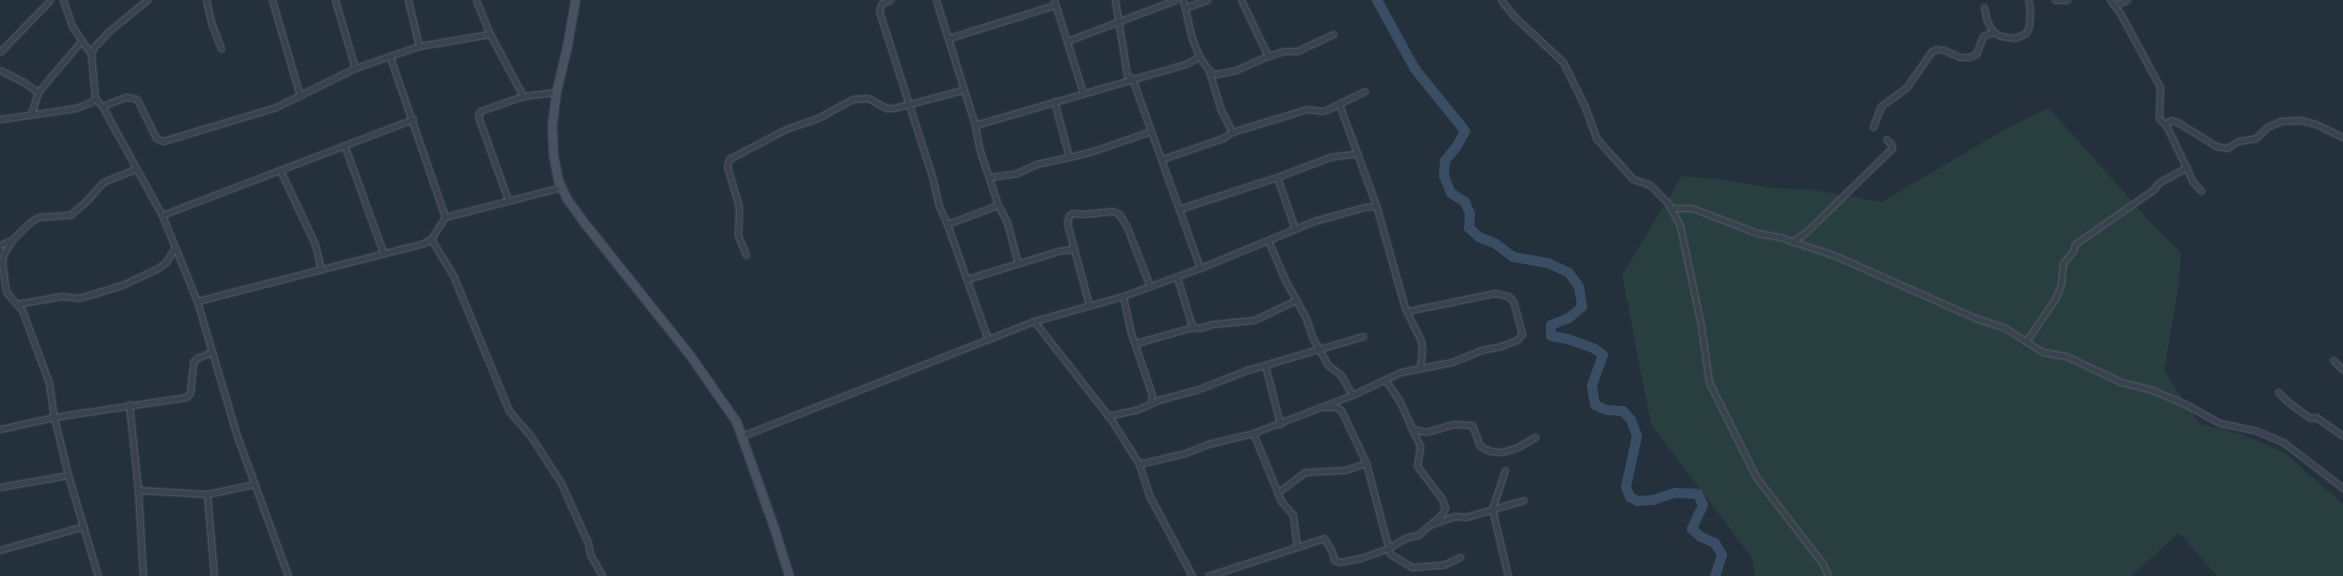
<!DOCTYPE html>
<style>
body{margin:0}
#map{position:relative;width:2343px;height:576px;overflow:hidden;background:#25303d;font-family:"Source Sans 3",sans-serif}
div>[style]{position:absolute}
[style*='--x']{left:calc(var(--x)*1px);top:calc(var(--y)*1px);width:calc(var(--w)*1px);rotate:calc(var(--a)*1deg)}
.green>*{inset:0;background:#283e3f}
.river>*{height:10px;margin:-5px;padding:0 5px;transform-origin:5px;border-radius:5px;background:#394d64}
.roads{filter:drop-shadow(0 0 1px #57606b) drop-shadow(0 0 1px #57606b)}
.minor>*{height:5px;margin:-2.5px;padding:0 2.5px;transform-origin:2.5px;border-radius:2.5px;background:#39424d}
.secondary>*{height:7px;margin:-3.5px;padding:0 3.5px;transform-origin:3.5px;border-radius:3.5px;background:#475160}
span{translate:-50% -50%;white-space:nowrap;text-align:center;line-height:1.15;-webkit-text-stroke:3px #1e2732;paint-order:stroke}
</style>
<div id="map">
<div class="green">
<i style="clip-path:polygon(2049px 108px,2154px 226px,2181px 253px,2179px 285px,2164px 371px,2200px 424px,2241px 434px,2285px 453px,2343px 504px,2343px 576px,2217px 576px,2179px 533px,2131px 576px,1755px 576px,1752px 558px,1651px 424px,1622px 275px,1682px 176px,1725px 180px,1772px 188px,1814px 190px,1882px 202px,2007px 128px)"></i>
</div>
<div class="river">
<i style="--x:1377;--y:0;--w:79;--a:61.2"></i>
<i style="--x:1415;--y:69;--w:80;--a:51.1"></i>
<i style="--x:1465;--y:131;--w:17;--a:118"></i>
<i style="--x:1457;--y:146;--w:19;--a:129"></i>
<i style="--x:1445;--y:161;--w:15;--a:94"></i>
<i style="--x:1444;--y:176;--w:18;--a:68"></i>
<i style="--x:1451;--y:193;--w:17;--a:33"></i>
<i style="--x:1465;--y:202;--w:13;--a:67"></i>
<i style="--x:1470;--y:214;--w:14;--a:94"></i>
<i style="--x:1469;--y:228;--w:13;--a:42"></i>
<i style="--x:1479;--y:237;--w:18;--a:22"></i>
<i style="--x:1496;--y:244;--w:21;--a:37"></i>
<i style="--x:1513;--y:257;--w:36;--a:10"></i>
<i style="--x:1548;--y:263;--w:23;--a:25"></i>
<i style="--x:1569;--y:273;--w:17;--a:54"></i>
<i style="--x:1579;--y:287;--w:20;--a:81"></i>
<i style="--x:1582;--y:307;--w:17;--a:140"></i>
<i style="--x:1569;--y:318;--w:19;--a:159"></i>
<i style="--x:1551;--y:325;--w:11;--a:90"></i>
<i style="--x:1551;--y:336;--w:17;--a:10"></i>
<i style="--x:1568;--y:339;--w:29;--a:20"></i>
<i style="--x:1595;--y:349;--w:10;--a:37"></i>
<i style="--x:1603;--y:355;--w:33;--a:110"></i>
<i style="--x:1592;--y:386;--w:19;--a:81"></i>
<i style="--x:1595;--y:405;--w:13;--a:23"></i>
<i style="--x:1607;--y:410;--w:16;--a:4"></i>
<i style="--x:1623;--y:411;--w:12;--a:48"></i>
<i style="--x:1631;--y:420;--w:17;--a:69"></i>
<i style="--x:1637;--y:436;--w:52;--a:102.2"></i>
<i style="--x:1626;--y:487;--w:11;--a:68"></i>
<i style="--x:1630;--y:497;--w:9;--a:27"></i>
<i style="--x:1638;--y:501;--w:15;--a:-4"></i>
<i style="--x:1653;--y:500;--w:23;--a:-18"></i>
<i style="--x:1675;--y:493;--w:23;--a:2"></i>
<i style="--x:1698;--y:494;--w:12;--a:66"></i>
<i style="--x:1703;--y:505;--w:26;--a:115"></i>
<i style="--x:1692;--y:529;--w:12;--a:42"></i>
<i style="--x:1701;--y:537;--w:15;--a:23"></i>
<i style="--x:1715;--y:543;--w:14;--a:60"></i>
<i style="--x:1722;--y:555;--w:22;--a:108"></i>
</div>
<div class="roads">
<div class="minor">
<i style="--x:63;--y:0;--w:28;--a:71"></i>
<i style="--x:72;--y:26;--w:34;--a:56"></i>
<i style="--x:206;--y:0;--w:26;--a:77"></i>
<i style="--x:212;--y:25;--w:25;--a:69"></i>
<i style="--x:272;--y:0;--w:100;--a:73.7"></i>
<i style="--x:335;--y:0;--w:71;--a:73.6"></i>
<i style="--x:408;--y:0;--w:47;--a:76.6"></i>
<i style="--x:476;--y:0;--w:37;--a:68"></i>
<i style="--x:490;--y:34;--w:70;--a:62"></i>
<i style="--x:890;--y:0;--w:9;--a:159"></i>
<i style="--x:882;--y:3;--w:9;--a:111"></i>
<i style="--x:879;--y:11;--w:173;--a:72.2"></i>
<i style="--x:932;--y:176;--w:31;--a:77"></i>
<i style="--x:939;--y:206;--w:20;--a:66"></i>
<i style="--x:947;--y:224;--w:123;--a:70.5"></i>
<i style="--x:936;--y:0;--w:131;--a:72.7"></i>
<i style="--x:975;--y:125;--w:23;--a:80"></i>
<i style="--x:979;--y:148;--w:60;--a:71.6"></i>
<i style="--x:998;--y:205;--w:19;--a:62"></i>
<i style="--x:1007;--y:222;--w:43;--a:75.3"></i>
<i style="--x:1054;--y:0;--w:97;--a:72.7"></i>
<i style="--x:1115;--y:0;--w:76;--a:80.9"></i>
<i style="--x:1127;--y:75;--w:6;--a:31"></i>
<i style="--x:1132;--y:78;--w:202;--a:70.3"></i>
<i style="--x:1183;--y:0;--w:39;--a:77"></i>
<i style="--x:1192;--y:38;--w:19;--a:69"></i>
<i style="--x:1199;--y:56;--w:18;--a:56"></i>
<i style="--x:1209;--y:71;--w:39;--a:73"></i>
<i style="--x:1220;--y:108;--w:27;--a:63"></i>
<i style="--x:1241;--y:0;--w:62;--a:64.3"></i>
<i style="--x:1501;--y:0;--w:22;--a:51"></i>
<i style="--x:1515;--y:17;--w:66;--a:43.2"></i>
<i style="--x:1563;--y:62;--w:50;--a:63.9"></i>
<i style="--x:1585;--y:107;--w:33;--a:70"></i>
<i style="--x:1596;--y:138;--w:55;--a:47.9"></i>
<i style="--x:1633;--y:179;--w:18;--a:19"></i>
<i style="--x:1650;--y:185;--w:25;--a:45"></i>
<i style="--x:1668;--y:203;--w:26;--a:62"></i>
<i style="--x:1680;--y:226;--w:102;--a:78.1"></i>
<i style="--x:1701;--y:326;--w:57;--a:81.9"></i>
<i style="--x:1709;--y:382;--w:106;--a:63.7"></i>
<i style="--x:1756;--y:477;--w:110;--a:52.4"></i>
<i style="--x:1823;--y:564;--w:13;--a:67"></i>
<i style="--x:2055;--y:0;--w:12;--a:0"></i>
<i style="--x:2110;--y:0;--w:16;--a:52"></i>
<i style="--x:2120;--y:13;--w:84;--a:61.6"></i>
<i style="--x:2160;--y:87;--w:31;--a:92"></i>
<i style="--x:2159;--y:118;--w:10;--a:45"></i>
<i style="--x:2166;--y:125;--w:63;--a:64.7"></i>
<i style="--x:2193;--y:182;--w:12;--a:48"></i>
<i style="--x:2114;--y:5;--w:14;--a:-21"></i>
<i style="--x:1186;--y:7;--w:22;--a:-18"></i>
<i style="--x:1984;--y:7;--w:14;--a:78"></i>
<i style="--x:1987;--y:21;--w:13;--a:61"></i>
<i style="--x:1993;--y:32;--w:9;--a:27"></i>
<i style="--x:2001;--y:36;--w:14;--a:8"></i>
<i style="--x:2015;--y:38;--w:12;--a:-24"></i>
<i style="--x:2026;--y:33;--w:8;--a:-67"></i>
<i style="--x:2029;--y:26;--w:18;--a:-87"></i>
<i style="--x:2030;--y:8;--w:8;--a:-104"></i>
<i style="--x:949;--y:38;--w:111;--a:-17.3"></i>
<i style="--x:1067;--y:41;--w:116;--a:-20.8"></i>
<i style="--x:0;--y:52;--w:72;--a:-46.1"></i>
<i style="--x:390;--y:57;--w:169;--a:71"></i>
<i style="--x:0;--y:70;--w:28;--a:27"></i>
<i style="--x:25;--y:83;--w:16;--a:35"></i>
<i style="--x:1209;--y:71;--w:8;--a:23"></i>
<i style="--x:1216;--y:74;--w:20;--a:-11"></i>
<i style="--x:1236;--y:70;--w:35;--a:-24"></i>
<i style="--x:1268;--y:56;--w:16;--a:-18"></i>
<i style="--x:1283;--y:51;--w:14;--a:0"></i>
<i style="--x:1297;--y:51;--w:40;--a:-25"></i>
<i style="--x:95;--y:98;--w:11;--a:49"></i>
<i style="--x:102;--y:106;--w:124;--a:61.2"></i>
<i style="--x:162;--y:215;--w:93;--a:67.9"></i>
<i style="--x:197;--y:301;--w:144;--a:73.5"></i>
<i style="--x:238;--y:439;--w:146;--a:69.9"></i>
<i style="--x:1339;--y:104;--w:108;--a:69.9"></i>
<i style="--x:1376;--y:205;--w:107;--a:74.3"></i>
<i style="--x:1405;--y:308;--w:37;--a:64"></i>
<i style="--x:1421;--y:341;--w:9;--a:84"></i>
<i style="--x:1422;--y:350;--w:17;--a:97"></i>
<i style="--x:102;--y:106;--w:26;--a:-21"></i>
<i style="--x:126;--y:97;--w:11;--a:10"></i>
<i style="--x:137;--y:99;--w:43;--a:64"></i>
<i style="--x:156;--y:138;--w:8;--a:23"></i>
<i style="--x:163;--y:141;--w:118;--a:-16.7"></i>
<i style="--x:276;--y:107;--w:88;--a:-26.3"></i>
<i style="--x:355;--y:68;--w:68;--a:-19"></i>
<i style="--x:419;--y:46;--w:72;--a:-9.6"></i>
<i style="--x:31;--y:114;--w:23;--a:-72"></i>
<i style="--x:38;--y:92;--w:67;--a:-49.9"></i>
<i style="--x:0;--y:119;--w:77;--a:-8.2"></i>
<i style="--x:76;--y:108;--w:16;--a:-22"></i>
<i style="--x:91;--y:102;--w:6;--a:-45"></i>
<i style="--x:95;--y:98;--w:44;--a:-95.2"></i>
<i style="--x:91;--y:54;--w:8;--a:-67"></i>
<i style="--x:94;--y:47;--w:23;--a:-47"></i>
<i style="--x:110;--y:30;--w:48;--a:-39"></i>
<i style="--x:2165;--y:124;--w:7;--a:-34"></i>
<i style="--x:2171;--y:120;--w:9;--a:21"></i>
<i style="--x:2179;--y:123;--w:44;--a:31.9"></i>
<i style="--x:2216;--y:146;--w:11;--a:10"></i>
<i style="--x:2227;--y:148;--w:13;--a:-32"></i>
<i style="--x:2238;--y:141;--w:18;--a:-9"></i>
<i style="--x:2256;--y:138;--w:16;--a:-45"></i>
<i style="--x:2267;--y:127;--w:15;--a:-23"></i>
<i style="--x:2281;--y:121;--w:19;--a:-3"></i>
<i style="--x:2300;--y:120;--w:16;--a:14"></i>
<i style="--x:2316;--y:124;--w:30;--a:26"></i>
<i style="--x:975;--y:125;--w:222;--a:-16.2"></i>
<i style="--x:1188;--y:63;--w:13;--a:-32"></i>
<i style="--x:1873;--y:127;--w:22;--a:-69"></i>
<i style="--x:1881;--y:106;--w:31;--a:-36"></i>
<i style="--x:1906;--y:88;--w:44;--a:-55.2"></i>
<i style="--x:1931;--y:52;--w:6;--a:-31"></i>
<i style="--x:1936;--y:49;--w:8;--a:7"></i>
<i style="--x:1944;--y:50;--w:17;--a:24"></i>
<i style="--x:1960;--y:57;--w:9;--a:0"></i>
<i style="--x:1969;--y:57;--w:8;--a:-23"></i>
<i style="--x:1976;--y:54;--w:19;--a:-69"></i>
<i style="--x:1983;--y:36;--w:11;--a:-22"></i>
<i style="--x:345;--y:147;--w:112;--a:70.1"></i>
<i style="--x:1069;--y:157;--w:25;--a:-14"></i>
<i style="--x:1093;--y:151;--w:61;--a:-19"></i>
<i style="--x:1162;--y:159;--w:65;--a:-19"></i>
<i style="--x:1223;--y:138;--w:11;--a:-34"></i>
<i style="--x:1232;--y:132;--w:78;--a:-17"></i>
<i style="--x:1307;--y:109;--w:16;--a:7"></i>
<i style="--x:1323;--y:111;--w:5;--a:-22"></i>
<i style="--x:1328;--y:109;--w:41;--a:-25.9"></i>
<i style="--x:280;--y:170;--w:82;--a:64.7"></i>
<i style="--x:315;--y:244;--w:26;--a:77"></i>
<i style="--x:990;--y:177;--w:27;--a:-8"></i>
<i style="--x:1017;--y:173;--w:21;--a:-25"></i>
<i style="--x:1036;--y:164;--w:34;--a:-12"></i>
<i style="--x:1069;--y:157;--w:58;--a:-105"></i>
<i style="--x:1277;--y:177;--w:55;--a:70.9"></i>
<i style="--x:508;--y:200;--w:89;--a:-109.7"></i>
<i style="--x:478;--y:116;--w:5;--a:-68"></i>
<i style="--x:480;--y:111;--w:46;--a:-19.2"></i>
<i style="--x:523;--y:96;--w:33;--a:-7"></i>
<i style="--x:1671;--y:208;--w:21;--a:0"></i>
<i style="--x:1692;--y:208;--w:70;--a:21"></i>
<i style="--x:1757;--y:233;--w:23;--a:10"></i>
<i style="--x:1780;--y:237;--w:59;--a:18.7"></i>
<i style="--x:1836;--y:256;--w:152;--a:24"></i>
<i style="--x:1975;--y:318;--w:32;--a:18"></i>
<i style="--x:2005;--y:328;--w:45;--a:32.3"></i>
<i style="--x:2043;--y:352;--w:23;--a:10"></i>
<i style="--x:2066;--y:356;--w:61;--a:25.3"></i>
<i style="--x:2121;--y:382;--w:32;--a:14"></i>
<i style="--x:2152;--y:390;--w:38;--a:23"></i>
<i style="--x:2187;--y:405;--w:38;--a:29"></i>
<i style="--x:2220;--y:423;--w:38;--a:12"></i>
<i style="--x:2257;--y:431;--w:28;--a:23"></i>
<i style="--x:2283;--y:442;--w:76;--a:37.5"></i>
<i style="--x:1179;--y:209;--w:103;--a:-18.1"></i>
<i style="--x:1277;--y:177;--w:57;--a:-20.7"></i>
<i style="--x:1330;--y:157;--w:28;--a:-8"></i>
<i style="--x:162;--y:215;--w:269;--a:-20.9"></i>
<i style="--x:947;--y:224;--w:54;--a:-20.4"></i>
<i style="--x:431;--y:239;--w:42;--a:58.6"></i>
<i style="--x:453;--y:275;--w:147;--a:67.6"></i>
<i style="--x:509;--y:411;--w:32;--a:49"></i>
<i style="--x:530;--y:435;--w:57;--a:57.1"></i>
<i style="--x:561;--y:483;--w:66;--a:65.8"></i>
<i style="--x:588;--y:543;--w:11;--a:80"></i>
<i style="--x:590;--y:554;--w:25;--a:61"></i>
<i style="--x:12;--y:240;--w:15;--a:122"></i>
<i style="--x:4;--y:253;--w:8;--a:104"></i>
<i style="--x:2;--y:261;--w:25;--a:83"></i>
<i style="--x:5;--y:286;--w:7;--a:74"></i>
<i style="--x:7;--y:293;--w:23;--a:49"></i>
<i style="--x:22;--y:310;--w:78;--a:69.7"></i>
<i style="--x:49;--y:383;--w:34;--a:82"></i>
<i style="--x:54;--y:417;--w:60;--a:76.4"></i>
<i style="--x:68;--y:475;--w:105;--a:73.5"></i>
<i style="--x:1268;--y:240;--w:43;--a:67"></i>
<i style="--x:1285;--y:280;--w:43;--a:61.1"></i>
<i style="--x:1306;--y:318;--w:22;--a:72"></i>
<i style="--x:1313;--y:339;--w:30;--a:60"></i>
<i style="--x:1328;--y:365;--w:16;--a:38"></i>
<i style="--x:1341;--y:375;--w:23;--a:61"></i>
<i style="--x:1792;--y:242;--w:17;--a:-36"></i>
<i style="--x:1806;--y:232;--w:120;--a:-44.3"></i>
<i style="--x:1892;--y:148;--w:4;--a:-104"></i>
<i style="--x:1891;--y:144;--w:7;--a:-135"></i>
<i style="--x:0;--y:245;--w:13;--a:-23"></i>
<i style="--x:12;--y:240;--w:24;--a:-45"></i>
<i style="--x:29;--y:223;--w:11;--a:-34"></i>
<i style="--x:38;--y:217;--w:32;--a:-4"></i>
<i style="--x:70;--y:215;--w:23;--a:-41"></i>
<i style="--x:87;--y:200;--w:24;--a:-48"></i>
<i style="--x:103;--y:182;--w:35;--a:-22"></i>
<i style="--x:746;--y:255;--w:22;--a:-112"></i>
<i style="--x:738;--y:235;--w:28;--a:-88"></i>
<i style="--x:739;--y:207;--w:43;--a:-106.3"></i>
<i style="--x:727;--y:166;--w:7;--a:-74"></i>
<i style="--x:729;--y:159;--w:64;--a:-27.8"></i>
<i style="--x:786;--y:129;--w:34;--a:-19"></i>
<i style="--x:818;--y:118;--w:39;--a:-29"></i>
<i style="--x:852;--y:99;--w:16;--a:-4"></i>
<i style="--x:868;--y:98;--w:21;--a:29"></i>
<i style="--x:886;--y:108;--w:8;--a:0"></i>
<i style="--x:894;--y:108;--w:70;--a:-14.8"></i>
<i style="--x:1177;--y:277;--w:45;--a:73.2"></i>
<i style="--x:1190;--y:320;--w:8;--a:67"></i>
<i style="--x:1193;--y:327;--w:6;--a:9"></i>
<i style="--x:1199;--y:328;--w:15;--a:-16"></i>
<i style="--x:1213;--y:324;--w:41;--a:-5.6"></i>
<i style="--x:1254;--y:320;--w:47;--a:-25.5"></i>
<i style="--x:967;--y:279;--w:95;--a:-17.1"></i>
<i style="--x:1058;--y:251;--w:15;--a:-8"></i>
<i style="--x:1123;--y:296;--w:38;--a:78"></i>
<i style="--x:1131;--y:333;--w:65;--a:71.3"></i>
<i style="--x:1152;--y:395;--w:8;--a:97"></i>
<i style="--x:197;--y:301;--w:234;--a:-14.3"></i>
<i style="--x:424;--y:243;--w:8;--a:-30"></i>
<i style="--x:431;--y:239;--w:26;--a:-58"></i>
<i style="--x:445;--y:217;--w:121;--a:-14.4"></i>
<i style="--x:17;--y:304;--w:45;--a:-10.3"></i>
<i style="--x:61;--y:296;--w:18;--a:6"></i>
<i style="--x:79;--y:298;--w:45;--a:-16.8"></i>
<i style="--x:122;--y:285;--w:40;--a:-25"></i>
<i style="--x:158;--y:268;--w:10;--a:-37"></i>
<i style="--x:166;--y:262;--w:17;--a:-59"></i>
<i style="--x:1089;--y:305;--w:85;--a:-105"></i>
<i style="--x:1067;--y:223;--w:8;--a:-76"></i>
<i style="--x:1069;--y:215;--w:4;--a:-34"></i>
<i style="--x:1072;--y:213;--w:12;--a:5"></i>
<i style="--x:1084;--y:214;--w:29;--a:-6"></i>
<i style="--x:1113;--y:211;--w:7;--a:27"></i>
<i style="--x:1119;--y:214;--w:15;--a:58"></i>
<i style="--x:1127;--y:227;--w:64;--a:69"></i>
<i style="--x:1034;--y:321;--w:127;--a:52"></i>
<i style="--x:1112;--y:421;--w:51;--a:57.9"></i>
<i style="--x:1139;--y:464;--w:33;--a:72"></i>
<i style="--x:1149;--y:495;--w:92;--a:62"></i>
<i style="--x:2027;--y:340;--w:50;--a:-55.7"></i>
<i style="--x:2055;--y:299;--w:16;--a:-68"></i>
<i style="--x:2061;--y:284;--w:21;--a:-85"></i>
<i style="--x:2063;--y:263;--w:16;--a:-50"></i>
<i style="--x:2073;--y:251;--w:7;--a:-74"></i>
<i style="--x:2075;--y:244;--w:96;--a:-34.8"></i>
<i style="--x:2154;--y:189;--w:7;--a:-56"></i>
<i style="--x:2158;--y:183;--w:33;--a:-29"></i>
<i style="--x:1136;--y:343;--w:59;--a:-15.7"></i>
<i style="--x:2333;--y:360;--w:14;--a:45"></i>
<i style="--x:1265;--y:365;--w:61;--a:75.7"></i>
<i style="--x:2278;--y:392;--w:14;--a:45"></i>
<i style="--x:2288;--y:402;--w:27;--a:36"></i>
<i style="--x:2310;--y:418;--w:6;--a:-9"></i>
<i style="--x:2316;--y:417;--w:33;--a:35"></i>
<i style="--x:129;--y:404;--w:86;--a:84"></i>
<i style="--x:138;--y:490;--w:86;--a:86.7"></i>
<i style="--x:1324;--y:407;--w:12;--a:0"></i>
<i style="--x:1336;--y:407;--w:6;--a:31"></i>
<i style="--x:1341;--y:410;--w:59;--a:64.7"></i>
<i style="--x:1366;--y:463;--w:94;--a:75.2"></i>
<i style="--x:1390;--y:554;--w:26;--a:31"></i>
<i style="--x:1412;--y:567;--w:31;--a:-4"></i>
<i style="--x:1443;--y:565;--w:19;--a:-25"></i>
<i style="--x:1107;--y:416;--w:30;--a:-12"></i>
<i style="--x:1136;--y:410;--w:24;--a:-24"></i>
<i style="--x:1158;--y:400;--w:39;--a:-15"></i>
<i style="--x:1196;--y:390;--w:55;--a:-21.4"></i>
<i style="--x:1247;--y:370;--w:121;--a:-16.3"></i>
<i style="--x:1411;--y:428;--w:16;--a:15"></i>
<i style="--x:1426;--y:432;--w:29;--a:-16"></i>
<i style="--x:1454;--y:424;--w:18;--a:3"></i>
<i style="--x:1472;--y:425;--w:22;--a:69"></i>
<i style="--x:1480;--y:446;--w:11;--a:27"></i>
<i style="--x:1490;--y:451;--w:12;--a:5"></i>
<i style="--x:1502;--y:452;--w:17;--a:-17"></i>
<i style="--x:1518;--y:447;--w:20;--a:-30"></i>
<i style="--x:0;--y:429;--w:55;--a:-12.5"></i>
<i style="--x:54;--y:417;--w:134;--a:-8.6"></i>
<i style="--x:186;--y:397;--w:6;--a:-45"></i>
<i style="--x:190;--y:393;--w:31;--a:-84"></i>
<i style="--x:193;--y:362;--w:6;--a:-45"></i>
<i style="--x:197;--y:358;--w:16;--a:-22"></i>
<i style="--x:1253;--y:433;--w:74;--a:67.6"></i>
<i style="--x:1281;--y:501;--w:18;--a:49"></i>
<i style="--x:1293;--y:515;--w:32;--a:83"></i>
<i style="--x:742;--y:436;--w:314;--a:-21.5"></i>
<i style="--x:1034;--y:321;--w:92;--a:-15.7"></i>
<i style="--x:1123;--y:296;--w:82;--a:-20"></i>
<i style="--x:1200;--y:268;--w:123;--a:-22.4"></i>
<i style="--x:1314;--y:221;--w:53;--a:-15.4"></i>
<i style="--x:1365;--y:207;--w:10;--a:-6"></i>
<i style="--x:1139;--y:464;--w:47;--a:-13.4"></i>
<i style="--x:1185;--y:453;--w:25;--a:-21"></i>
<i style="--x:1208;--y:444;--w:46;--a:-13.7"></i>
<i style="--x:1253;--y:433;--w:106;--a:-21"></i>
<i style="--x:1352;--y:395;--w:54;--a:-25.1"></i>
<i style="--x:1401;--y:372;--w:52;--a:-11.1"></i>
<i style="--x:1452;--y:362;--w:31;--a:-22"></i>
<i style="--x:1481;--y:350;--w:20;--a:-11"></i>
<i style="--x:1501;--y:346;--w:17;--a:-21"></i>
<i style="--x:1517;--y:340;--w:8;--a:-50"></i>
<i style="--x:1522;--y:334;--w:34;--a:-105"></i>
<i style="--x:1513;--y:301;--w:7;--a:-135"></i>
<i style="--x:1508;--y:296;--w:13;--a:-167"></i>
<i style="--x:1495;--y:293;--w:90;--a:168.4"></i>
<i style="--x:1505;--y:470;--w:41;--a:108.4"></i>
<i style="--x:1492;--y:509;--w:69;--a:76.6"></i>
<i style="--x:0;--y:487;--w:69;--a:-10"></i>
<i style="--x:138;--y:490;--w:69;--a:3.3"></i>
<i style="--x:207;--y:494;--w:48;--a:-12"></i>
<i style="--x:1277;--y:493;--w:35;--a:-37"></i>
<i style="--x:1305;--y:472;--w:40;--a:-2.9"></i>
<i style="--x:1345;--y:470;--w:22;--a:-18"></i>
<i style="--x:207;--y:494;--w:82;--a:85.1"></i>
<i style="--x:1432;--y:524;--w:24;--a:-19"></i>
<i style="--x:1455;--y:516;--w:11;--a:5"></i>
<i style="--x:1466;--y:517;--w:60;--a:-16.3"></i>
<i style="--x:0;--y:550;--w:87;--a:-15.9"></i>
<i style="--x:1208;--y:576;--w:122;--a:-18.1"></i>
<i style="--x:1324;--y:538;--w:16;--a:60"></i>
<i style="--x:1332;--y:552;--w:8;--a:76"></i>
<i style="--x:1334;--y:560;--w:6;--a:18"></i>
<i style="--x:1340;--y:562;--w:21;--a:-11"></i>
<i style="--x:1361;--y:558;--w:29;--a:-20"></i>
<i style="--x:1388;--y:548;--w:22;--a:-30"></i>
<i style="--x:1407;--y:537;--w:11;--a:-10"></i>
<i style="--x:1418;--y:535;--w:32;--a:-41"></i>
<i style="--x:1442;--y:514;--w:7;--a:-63"></i>
<i style="--x:1445;--y:508;--w:9;--a:-108"></i>
<i style="--x:1442;--y:499;--w:41;--a:-127.1"></i>
<i style="--x:1417;--y:466;--w:20;--a:-81"></i>
<i style="--x:1420;--y:446;--w:51;--a:-114.5"></i>
<i style="--x:1399;--y:400;--w:25;--a:-124"></i>
</div>
<div class="secondary">
<i style="--x:575;--y:0;--w:47;--a:99.9"></i>
<i style="--x:567;--y:46;--w:47;--a:103.4"></i>
<i style="--x:556;--y:92;--w:34;--a:97"></i>
<i style="--x:552;--y:126;--w:28;--a:88"></i>
<i style="--x:553;--y:154;--w:26;--a:79"></i>
<i style="--x:558;--y:180;--w:21;--a:65"></i>
<i style="--x:567;--y:199;--w:26;--a:54"></i>
<i style="--x:582;--y:220;--w:171;--a:51.4"></i>
<i style="--x:689;--y:354;--w:82;--a:55"></i>
<i style="--x:736;--y:421;--w:114;--a:70.4"></i>
<i style="--x:774;--y:528;--w:50;--a:72.6"></i>
</div>
</div>
</div>
